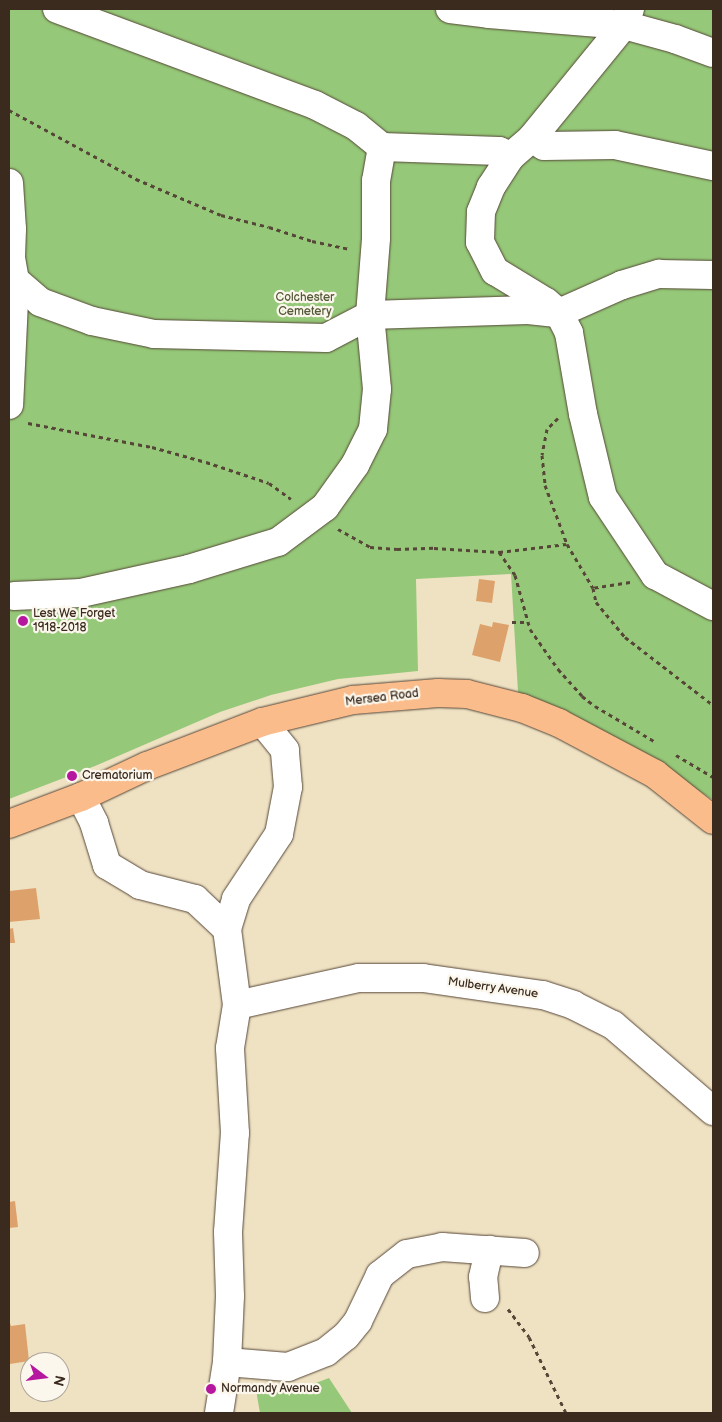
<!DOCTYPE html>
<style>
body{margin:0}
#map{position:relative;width:722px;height:1422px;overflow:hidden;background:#efe2c3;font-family:"Balsamiq Sans",sans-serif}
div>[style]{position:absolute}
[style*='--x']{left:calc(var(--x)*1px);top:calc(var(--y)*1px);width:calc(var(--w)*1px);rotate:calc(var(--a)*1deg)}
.green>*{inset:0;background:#95c878}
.building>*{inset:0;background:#dda26c}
.path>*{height:3px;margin-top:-1.5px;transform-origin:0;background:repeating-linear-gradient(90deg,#564637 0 4px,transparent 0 8px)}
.roads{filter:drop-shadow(0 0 1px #564637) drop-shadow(0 0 1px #564637)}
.minor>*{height:28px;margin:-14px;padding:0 14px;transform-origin:14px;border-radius:14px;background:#fff}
.major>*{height:28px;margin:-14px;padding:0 14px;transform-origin:14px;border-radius:14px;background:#fabc8b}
.dots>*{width:14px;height:14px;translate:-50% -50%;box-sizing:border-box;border:2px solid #fbf7ec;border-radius:50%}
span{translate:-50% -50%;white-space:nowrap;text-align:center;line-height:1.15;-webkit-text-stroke:4.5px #fbf7ec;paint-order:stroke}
.park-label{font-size:12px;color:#565939}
.poi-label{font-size:12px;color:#3b2a1e}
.left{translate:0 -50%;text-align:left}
.street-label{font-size:12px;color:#3b2a1e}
.frame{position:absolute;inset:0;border:10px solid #3b2a1e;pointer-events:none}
.north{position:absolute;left:20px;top:1352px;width:50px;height:50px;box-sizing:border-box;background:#fbf7ec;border:1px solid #aea59a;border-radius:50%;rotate:105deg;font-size:14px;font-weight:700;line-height:20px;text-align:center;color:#3b2a1e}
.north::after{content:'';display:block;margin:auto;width:18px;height:22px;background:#b5179e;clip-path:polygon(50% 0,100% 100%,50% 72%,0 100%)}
</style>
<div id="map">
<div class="green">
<i style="clip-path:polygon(9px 9px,713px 9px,713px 800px,663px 768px,573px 717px,518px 692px,511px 574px,416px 579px,418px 671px,338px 679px,271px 695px,220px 712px,95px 766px,9px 799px)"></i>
<i style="clip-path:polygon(329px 1378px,352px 1413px,260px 1413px,256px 1390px,289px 1393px)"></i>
</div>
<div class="building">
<i style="clip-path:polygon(479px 579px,495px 581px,492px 603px,476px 601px)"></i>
<i style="clip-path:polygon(493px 622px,509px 625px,500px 662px,472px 655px,480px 624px,492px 627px)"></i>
<i style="clip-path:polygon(36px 888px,40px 919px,9px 922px,9px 891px)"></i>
<i style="clip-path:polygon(13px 928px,15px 943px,9px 943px,9px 929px)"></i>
<i style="clip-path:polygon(15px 1201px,18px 1227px,9px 1228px,9px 1202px)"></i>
<i style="clip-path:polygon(9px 1320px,11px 1326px,25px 1324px,29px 1361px,10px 1364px)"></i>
</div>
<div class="path">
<i style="--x:9;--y:110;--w:145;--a:28.5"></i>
<i style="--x:136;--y:179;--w:92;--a:23"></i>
<i style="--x:221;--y:215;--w:49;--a:14"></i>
<i style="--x:269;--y:227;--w:45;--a:18"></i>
<i style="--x:312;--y:241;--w:39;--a:12"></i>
<i style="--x:558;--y:418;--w:16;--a:135"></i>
<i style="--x:547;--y:429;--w:26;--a:101"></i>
<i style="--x:542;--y:455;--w:30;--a:84"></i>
<i style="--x:545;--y:485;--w:63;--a:69.6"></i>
<i style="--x:567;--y:544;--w:51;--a:59.4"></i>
<i style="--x:28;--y:423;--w:126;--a:11"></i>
<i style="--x:152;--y:447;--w:56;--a:15.5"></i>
<i style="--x:206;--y:462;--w:66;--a:18.4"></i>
<i style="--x:269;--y:483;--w:27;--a:36"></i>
<i style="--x:338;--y:529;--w:37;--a:29"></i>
<i style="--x:370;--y:547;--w:27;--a:4"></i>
<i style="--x:397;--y:549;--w:37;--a:-2"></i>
<i style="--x:434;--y:548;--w:65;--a:3.5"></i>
<i style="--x:499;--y:552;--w:68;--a:-6.7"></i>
<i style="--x:499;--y:552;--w:28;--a:55"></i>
<i style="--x:515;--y:575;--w:56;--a:74.5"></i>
<i style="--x:530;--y:629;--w:49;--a:55"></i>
<i style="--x:558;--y:669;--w:36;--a:48"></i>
<i style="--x:582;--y:696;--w:16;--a:38"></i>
<i style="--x:595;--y:706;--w:69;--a:30.7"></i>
<i style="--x:630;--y:582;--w:37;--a:171"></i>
<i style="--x:593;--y:588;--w:14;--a:78"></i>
<i style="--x:596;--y:602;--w:45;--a:50.4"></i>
<i style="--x:625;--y:637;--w:111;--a:37.7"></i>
<i style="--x:512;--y:622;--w:16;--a:0"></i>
<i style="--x:676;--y:755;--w:43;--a:30.7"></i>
<i style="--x:508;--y:1309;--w:35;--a:53"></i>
<i style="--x:529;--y:1337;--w:85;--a:64"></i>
</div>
<div class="roads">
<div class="minor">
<i style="--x:57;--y:9;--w:275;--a:20.4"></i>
<i style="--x:315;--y:105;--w:46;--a:27.1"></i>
<i style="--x:356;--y:126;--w:33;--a:39"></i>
<i style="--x:450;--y:9;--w:39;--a:7"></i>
<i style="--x:489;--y:14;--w:135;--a:4.7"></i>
<i style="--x:624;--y:25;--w:53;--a:15.4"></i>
<i style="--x:675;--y:39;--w:40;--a:20.2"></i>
<i style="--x:630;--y:9;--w:17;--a:111"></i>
<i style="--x:624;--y:25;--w:146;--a:129.2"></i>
<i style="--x:532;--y:138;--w:28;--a:139"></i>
<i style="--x:511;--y:156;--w:37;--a:123"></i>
<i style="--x:491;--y:187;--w:27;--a:112"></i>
<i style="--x:481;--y:212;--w:30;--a:92"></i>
<i style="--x:480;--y:242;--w:33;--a:63"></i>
<i style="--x:495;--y:271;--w:60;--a:31.3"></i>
<i style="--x:546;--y:302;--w:17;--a:40"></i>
<i style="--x:559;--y:313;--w:22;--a:63"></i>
<i style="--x:569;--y:333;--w:82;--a:80.2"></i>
<i style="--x:583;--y:414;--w:85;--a:76.5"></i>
<i style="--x:603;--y:497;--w:94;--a:56.3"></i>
<i style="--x:655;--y:575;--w:66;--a:28.1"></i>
<i style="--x:532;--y:138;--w:14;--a:34"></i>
<i style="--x:544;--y:146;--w:71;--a:-0.8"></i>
<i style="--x:615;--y:145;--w:100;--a:12.1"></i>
<i style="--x:9;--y:183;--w:46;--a:86.3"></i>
<i style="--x:12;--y:229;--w:29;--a:92"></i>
<i style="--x:11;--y:258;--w:22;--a:80"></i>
<i style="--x:15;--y:280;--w:33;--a:41"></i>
<i style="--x:40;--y:302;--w:55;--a:20.1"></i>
<i style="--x:92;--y:321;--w:63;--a:11.8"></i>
<i style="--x:154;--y:334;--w:172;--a:1.3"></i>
<i style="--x:326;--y:338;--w:50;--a:-27.6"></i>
<i style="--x:370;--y:315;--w:77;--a:-85.5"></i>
<i style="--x:376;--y:238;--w:57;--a:-90"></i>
<i style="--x:376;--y:181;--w:35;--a:-80"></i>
<i style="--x:382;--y:147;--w:117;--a:2"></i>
<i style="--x:499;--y:151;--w:13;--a:23"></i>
<i style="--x:9;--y:280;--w:6;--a:0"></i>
<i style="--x:15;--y:280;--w:125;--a:92.7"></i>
<i style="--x:14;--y:596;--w:67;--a:-2.6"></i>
<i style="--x:81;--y:593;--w:111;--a:-12.5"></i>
<i style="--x:189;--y:569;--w:93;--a:-16.9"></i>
<i style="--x:278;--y:542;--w:59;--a:-36.7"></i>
<i style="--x:325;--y:507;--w:52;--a:-54.5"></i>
<i style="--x:355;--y:465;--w:40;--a:-63.4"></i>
<i style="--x:373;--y:429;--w:40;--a:-84.3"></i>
<i style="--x:377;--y:389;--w:74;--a:-95.4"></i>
<i style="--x:370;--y:315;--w:158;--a:-1.8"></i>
<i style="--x:528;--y:310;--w:31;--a:6"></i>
<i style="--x:559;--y:313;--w:69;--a:-24"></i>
<i style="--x:622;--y:285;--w:39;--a:-17"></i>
<i style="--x:659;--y:274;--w:54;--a:1.1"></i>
<i style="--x:81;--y:797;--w:29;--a:63"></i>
<i style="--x:94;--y:823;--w:44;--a:72.8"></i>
<i style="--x:107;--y:865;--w:39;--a:31"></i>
<i style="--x:140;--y:885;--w:57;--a:14.3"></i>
<i style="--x:195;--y:899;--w:44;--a:43.2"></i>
<i style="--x:237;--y:1005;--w:125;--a:-12.5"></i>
<i style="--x:359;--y:978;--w:64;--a:0"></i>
<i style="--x:423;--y:978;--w:121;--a:8.1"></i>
<i style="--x:543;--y:995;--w:32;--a:18"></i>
<i style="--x:573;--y:1005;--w:45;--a:26.6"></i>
<i style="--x:613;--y:1025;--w:132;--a:40.7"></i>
<i style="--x:485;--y:1298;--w:21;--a:-95"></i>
<i style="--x:483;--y:1277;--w:28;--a:-77"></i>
<i style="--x:227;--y:1362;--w:61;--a:4.7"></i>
<i style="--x:288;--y:1367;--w:41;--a:-21.5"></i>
<i style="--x:326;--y:1352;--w:26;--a:-39"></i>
<i style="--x:346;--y:1336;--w:19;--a:-51"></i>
<i style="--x:358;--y:1321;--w:51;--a:-64.4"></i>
<i style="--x:380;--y:1275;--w:34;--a:-38"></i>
<i style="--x:407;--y:1254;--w:36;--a:-11"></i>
<i style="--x:442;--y:1247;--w:83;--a:4.1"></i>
<i style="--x:219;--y:1413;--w:52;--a:-81.1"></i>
<i style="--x:227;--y:1362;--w:66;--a:-87.4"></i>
<i style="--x:230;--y:1296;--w:64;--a:-91.8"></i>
<i style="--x:228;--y:1232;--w:99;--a:-86"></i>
<i style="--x:235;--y:1133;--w:85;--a:-93.4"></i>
<i style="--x:230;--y:1048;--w:44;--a:-80.8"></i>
<i style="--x:237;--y:1005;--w:77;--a:-97.5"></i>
<i style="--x:227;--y:929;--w:31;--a:-73"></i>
<i style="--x:236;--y:899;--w:78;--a:-56.5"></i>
<i style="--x:279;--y:834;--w:48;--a:-79.2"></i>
<i style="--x:288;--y:787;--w:37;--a:-95"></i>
<i style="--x:285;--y:750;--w:36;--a:-129"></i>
</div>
<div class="major">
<i style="--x:9;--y:824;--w:77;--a:-20.6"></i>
<i style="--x:81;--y:797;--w:73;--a:-25.2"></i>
<i style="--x:147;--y:766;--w:123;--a:-20.9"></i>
<i style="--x:262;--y:722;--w:94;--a:-13.6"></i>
<i style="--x:353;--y:700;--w:85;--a:-4.7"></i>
<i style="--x:438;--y:693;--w:29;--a:2"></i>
<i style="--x:467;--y:694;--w:57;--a:14.3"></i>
<i style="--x:522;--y:708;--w:40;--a:22"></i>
<i style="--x:559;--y:723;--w:109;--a:28"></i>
<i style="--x:655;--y:774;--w:74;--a:38.4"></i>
</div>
</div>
<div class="dots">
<i style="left:23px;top:621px;background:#b5179e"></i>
<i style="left:72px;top:776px;background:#b5179e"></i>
<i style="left:211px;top:1389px;background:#b5179e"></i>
</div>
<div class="park-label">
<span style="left:305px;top:305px">Colchester<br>Cemetery</span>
</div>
<div class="poi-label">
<span class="left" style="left:33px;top:621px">Lest We Forget<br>1918-2018</span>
<span class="left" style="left:82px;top:776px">Crematorium</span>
<span class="left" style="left:221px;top:1389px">Normandy Avenue</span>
</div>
<div class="street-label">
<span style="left:382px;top:698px;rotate:-7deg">Mersea Road</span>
<span style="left:493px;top:988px;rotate:8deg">Mulberry Avenue</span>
</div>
<div class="frame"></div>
<div class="north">N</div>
</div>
